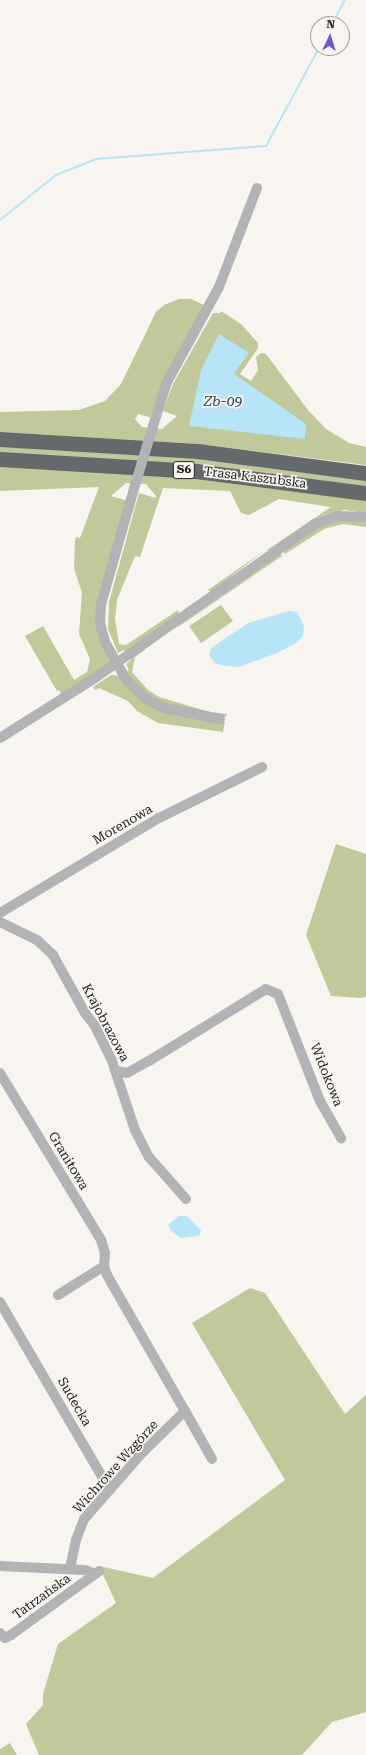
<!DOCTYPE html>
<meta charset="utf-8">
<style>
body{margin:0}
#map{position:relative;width:366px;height:1755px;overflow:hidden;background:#f8f4ef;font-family:"Roboto Serif",serif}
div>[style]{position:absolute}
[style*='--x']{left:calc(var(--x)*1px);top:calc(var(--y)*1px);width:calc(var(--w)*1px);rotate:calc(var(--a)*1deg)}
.green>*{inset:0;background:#c1c99a}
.water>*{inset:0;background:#b8e4f7}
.stream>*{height:2px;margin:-1px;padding:0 1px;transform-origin:1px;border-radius:1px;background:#b8e4f7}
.minor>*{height:10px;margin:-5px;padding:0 5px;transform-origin:5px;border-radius:5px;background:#b1b3b4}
.highway>*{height:15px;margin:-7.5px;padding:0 7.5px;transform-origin:7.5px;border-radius:7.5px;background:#64696c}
.minor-bridge>*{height:10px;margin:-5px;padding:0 5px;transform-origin:5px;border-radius:5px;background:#b1b3b4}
span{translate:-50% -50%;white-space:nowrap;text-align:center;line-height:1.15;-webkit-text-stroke:3.5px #f8f4ef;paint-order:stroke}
.shield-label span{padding:1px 3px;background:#f8f4ef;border:1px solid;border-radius:3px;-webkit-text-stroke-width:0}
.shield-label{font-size:12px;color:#262423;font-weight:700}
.street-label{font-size:13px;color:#262423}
.water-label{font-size:14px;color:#183c49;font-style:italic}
.north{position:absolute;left:310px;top:16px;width:40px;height:40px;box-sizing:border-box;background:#f8f4ef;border:1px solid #a4a19d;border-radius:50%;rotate:4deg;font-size:11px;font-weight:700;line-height:16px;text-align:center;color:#262423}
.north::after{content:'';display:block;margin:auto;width:14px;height:18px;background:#7156cf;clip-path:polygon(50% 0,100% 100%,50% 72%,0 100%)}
</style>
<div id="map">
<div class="green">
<i style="clip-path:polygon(179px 299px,191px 299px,204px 305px,152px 418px,138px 414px,135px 419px,142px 427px,162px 429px,177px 416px,163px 411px,173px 384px,213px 313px,220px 313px,221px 311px,241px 324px,258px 343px,258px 348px,240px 374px,251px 381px,258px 370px,256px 357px,261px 353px,266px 354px,308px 410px,326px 429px,349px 443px,366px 447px,366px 465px,199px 444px,0 432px,0 412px,79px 410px,105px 401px,121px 384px,156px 312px,164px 305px)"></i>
<i style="clip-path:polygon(0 443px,93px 446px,366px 476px,366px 488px,0 455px)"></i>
<i style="clip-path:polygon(0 465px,164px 473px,366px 498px,366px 513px,344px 510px,323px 515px,269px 551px,267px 550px,331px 507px,279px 499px,249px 515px,241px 513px,230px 491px,163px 488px,140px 557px,135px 556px,117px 600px,115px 619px,119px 644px,126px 645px,178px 610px,179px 614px,126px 653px,124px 650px,118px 653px,108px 629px,109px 602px,139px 493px,156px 498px,156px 496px,146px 484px,126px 483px,111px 496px,128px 501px,101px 593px,110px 663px,62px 695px,59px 690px,57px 691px,25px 636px,43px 626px,74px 680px,87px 672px,90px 659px,79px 634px,82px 593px,74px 568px,75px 541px,76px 537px,80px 538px,99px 487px,0 491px)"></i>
<i style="clip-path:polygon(366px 520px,366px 527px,343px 524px,324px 529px,285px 554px,283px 551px,326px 521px)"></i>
<i style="clip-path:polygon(264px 551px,211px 592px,208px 590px)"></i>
<i style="clip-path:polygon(280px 553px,282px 556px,178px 627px,178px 626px)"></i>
<i style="clip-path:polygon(221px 605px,233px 621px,201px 643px,189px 626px)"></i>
<i style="clip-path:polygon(167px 633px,135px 657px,132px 672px,148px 690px,159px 697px,210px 712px,227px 714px,226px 717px,170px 706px,156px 700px,137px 686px,126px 672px,129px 670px,126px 664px,131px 660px,129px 657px)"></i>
<i style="clip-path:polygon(111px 675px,121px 676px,141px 699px,225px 722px,223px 732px,158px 723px,137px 711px,128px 701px,99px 688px,95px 690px,93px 687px)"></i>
<i style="clip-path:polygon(336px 844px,366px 854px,366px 997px,360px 998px,331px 996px,306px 935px)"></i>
<i style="clip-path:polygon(250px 1288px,265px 1293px,345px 1414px,366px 1395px,366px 1712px,332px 1722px,302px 1755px,39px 1755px,26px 1724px,43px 1705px,43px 1694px,58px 1644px,116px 1603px,99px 1566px,153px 1578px,285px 1480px,192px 1323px)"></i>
<i style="clip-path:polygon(10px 1743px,17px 1755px,0 1755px,0 1749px)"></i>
</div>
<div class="water">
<i style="clip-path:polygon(219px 334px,249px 353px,234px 374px,306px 424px,305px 439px,189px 426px,201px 370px)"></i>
<i style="clip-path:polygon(289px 611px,297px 612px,304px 626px,303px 636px,296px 643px,277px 653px,239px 667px,220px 665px,215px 663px,209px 655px,211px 648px,248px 623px)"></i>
<i style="clip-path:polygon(179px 1216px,187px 1216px,201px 1230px,199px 1236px,181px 1238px,171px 1231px,168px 1225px)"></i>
</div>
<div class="stream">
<i style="--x:332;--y:24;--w:27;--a:-62"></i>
<i style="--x:0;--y:220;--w:72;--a:-38.8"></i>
<i style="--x:56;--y:175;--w:43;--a:-21.8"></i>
<i style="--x:96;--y:159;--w:170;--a:-4.4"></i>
<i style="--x:266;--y:146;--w:111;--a:-61.6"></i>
</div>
<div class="minor">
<i style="--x:153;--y:426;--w:46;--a:-72.3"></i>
<i style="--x:167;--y:382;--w:108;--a:-61.3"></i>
<i style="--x:219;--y:287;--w:106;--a:-69"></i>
<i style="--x:135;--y:485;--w:124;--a:105.9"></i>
<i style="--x:101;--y:604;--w:19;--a:93"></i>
<i style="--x:100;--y:623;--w:20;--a:75"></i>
<i style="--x:105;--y:642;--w:45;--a:60.6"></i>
<i style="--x:127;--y:681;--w:25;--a:43"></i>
<i style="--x:145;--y:698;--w:21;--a:28"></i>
<i style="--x:164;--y:708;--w:57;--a:11.1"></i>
<i style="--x:0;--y:738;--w:112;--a:-32.3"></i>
<i style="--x:95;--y:678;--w:269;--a:-35"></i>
<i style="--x:315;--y:524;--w:23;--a:-20"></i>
<i style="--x:337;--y:516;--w:29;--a:2"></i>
<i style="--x:0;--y:913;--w:185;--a:-30.9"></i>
<i style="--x:159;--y:818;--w:115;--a:-26.3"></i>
<i style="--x:0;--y:922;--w:41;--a:25.9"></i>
<i style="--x:37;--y:940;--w:22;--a:43"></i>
<i style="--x:53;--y:955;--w:66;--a:61.1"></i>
<i style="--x:85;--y:1013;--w:16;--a:52"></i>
<i style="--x:95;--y:1026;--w:39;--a:64"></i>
<i style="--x:112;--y:1061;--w:73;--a:71.6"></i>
<i style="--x:135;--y:1130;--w:30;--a:63"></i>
<i style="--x:149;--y:1157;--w:56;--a:48.6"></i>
<i style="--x:117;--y:1071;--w:10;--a:11"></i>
<i style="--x:127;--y:1073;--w:25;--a:-29"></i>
<i style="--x:149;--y:1061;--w:137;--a:-31.6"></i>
<i style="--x:266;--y:989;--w:13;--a:23"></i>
<i style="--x:278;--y:994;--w:115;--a:68.6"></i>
<i style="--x:320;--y:1101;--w:43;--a:60.4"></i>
<i style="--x:0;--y:1073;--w:195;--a:58.8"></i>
<i style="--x:101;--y:1240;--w:14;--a:73"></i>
<i style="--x:105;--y:1253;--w:13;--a:94"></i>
<i style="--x:104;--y:1266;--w:9;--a:72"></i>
<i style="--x:107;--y:1275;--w:157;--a:60.2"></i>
<i style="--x:185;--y:1411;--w:60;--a:135.7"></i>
<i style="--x:142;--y:1453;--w:88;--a:131.3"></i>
<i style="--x:84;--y:1519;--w:22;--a:111"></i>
<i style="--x:76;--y:1540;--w:30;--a:102"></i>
<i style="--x:58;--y:1295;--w:54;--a:-32.2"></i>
<i style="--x:0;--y:1302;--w:218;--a:59.7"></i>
<i style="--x:185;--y:1411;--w:55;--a:60.6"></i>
<i style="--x:0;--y:1566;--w:85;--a:2.7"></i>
<i style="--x:85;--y:1570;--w:11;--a:22"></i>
<i style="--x:0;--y:1633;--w:7;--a:45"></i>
<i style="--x:5;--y:1638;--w:7;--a:-27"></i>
<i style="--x:11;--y:1635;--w:109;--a:-36"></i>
</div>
<div class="highway">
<i style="--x:0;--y:439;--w:198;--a:3.5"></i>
<i style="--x:198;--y:451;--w:169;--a:7.5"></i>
<i style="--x:0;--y:459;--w:196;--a:3.5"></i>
<i style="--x:196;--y:471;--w:171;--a:7.4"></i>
</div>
<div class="minor-bridge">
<i style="--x:135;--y:485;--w:62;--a:-73"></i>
</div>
<div class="shield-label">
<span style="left:184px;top:470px">S6</span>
</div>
<div class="street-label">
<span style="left:255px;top:478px;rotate:7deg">Trasa Kaszubska</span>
<span style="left:123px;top:825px;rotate:-30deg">Morenowa</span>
<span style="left:105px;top:1023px;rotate:62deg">Krajobrazowa</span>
<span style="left:326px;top:1075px;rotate:68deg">Widokowa</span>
<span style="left:68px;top:1161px;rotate:59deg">Granitowa</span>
<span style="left:74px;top:1402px;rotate:60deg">Sudecka</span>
<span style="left:116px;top:1467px;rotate:-48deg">Wichrowe Wzgórze</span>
<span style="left:42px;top:1597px;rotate:-36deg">Tatrzańska</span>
</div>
<div class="water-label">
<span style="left:223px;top:401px">Zb-09</span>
</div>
<div class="north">N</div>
</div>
